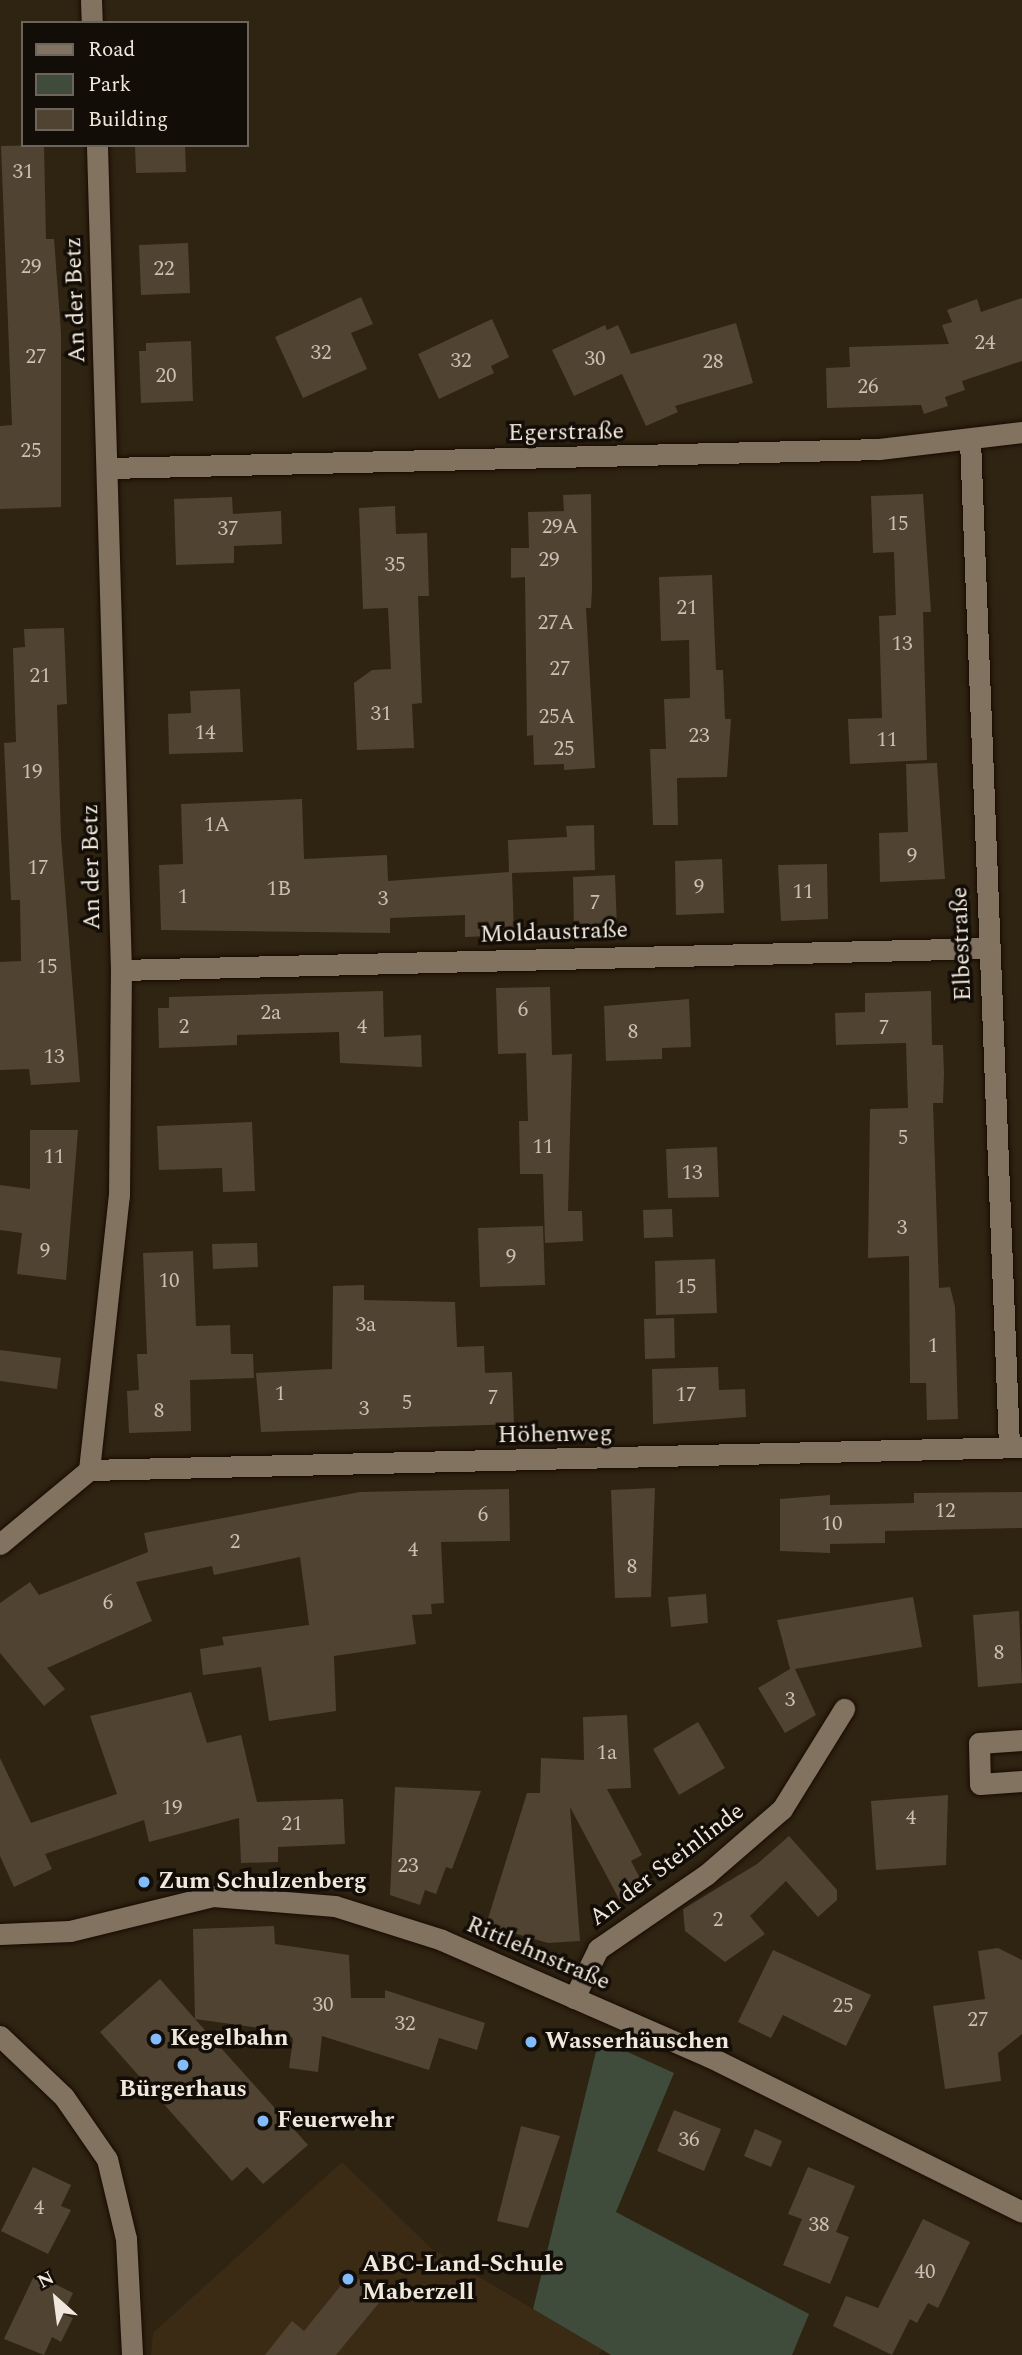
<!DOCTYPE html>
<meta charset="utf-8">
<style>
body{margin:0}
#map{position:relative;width:1022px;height:2355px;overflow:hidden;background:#2f2312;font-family:Spectral,serif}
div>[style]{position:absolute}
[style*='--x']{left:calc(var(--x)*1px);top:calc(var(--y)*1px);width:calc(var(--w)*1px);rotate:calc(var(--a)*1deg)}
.built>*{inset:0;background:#3c2b14}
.green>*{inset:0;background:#3f4b3b}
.building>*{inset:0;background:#514332}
.roads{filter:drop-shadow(0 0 2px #170c01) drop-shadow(0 0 2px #170c01)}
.minor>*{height:21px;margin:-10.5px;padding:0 10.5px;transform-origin:10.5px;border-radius:10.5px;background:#827260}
.tertiary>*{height:21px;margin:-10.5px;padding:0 10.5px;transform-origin:10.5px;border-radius:10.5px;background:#827260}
.dots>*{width:19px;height:19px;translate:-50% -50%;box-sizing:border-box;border:4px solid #130d07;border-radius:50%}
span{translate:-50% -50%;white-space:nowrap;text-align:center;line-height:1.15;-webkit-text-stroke:7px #130d07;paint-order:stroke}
.number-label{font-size:21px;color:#c9bfb2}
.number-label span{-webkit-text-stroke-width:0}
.street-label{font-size:24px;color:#f1e8dd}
.poi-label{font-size:24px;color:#f1e8dd;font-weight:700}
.left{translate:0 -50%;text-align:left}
.legend{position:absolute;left:21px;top:21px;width:228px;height:126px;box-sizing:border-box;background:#130d07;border:2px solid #6c655d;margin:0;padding:9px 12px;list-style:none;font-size:21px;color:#f1e8dd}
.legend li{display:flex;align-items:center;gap:14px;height:35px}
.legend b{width:35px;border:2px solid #6c655d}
.north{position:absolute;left:21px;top:2264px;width:70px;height:70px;-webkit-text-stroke:5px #130d07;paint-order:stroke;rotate:332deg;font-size:19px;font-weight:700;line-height:28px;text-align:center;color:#f1e8dd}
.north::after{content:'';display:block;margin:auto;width:24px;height:32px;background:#f1e8dd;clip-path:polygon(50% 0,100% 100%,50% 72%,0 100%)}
</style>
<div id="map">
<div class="built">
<i style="clip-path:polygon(342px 2162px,432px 2249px,602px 2350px,599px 2355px,151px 2355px,153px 2333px)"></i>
</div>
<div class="green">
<i style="clip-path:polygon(599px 2039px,674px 2073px,616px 2212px,809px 2314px,792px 2355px,611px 2355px,533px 2309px)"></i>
</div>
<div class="building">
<i style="clip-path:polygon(44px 145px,46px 239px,54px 239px,61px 332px,61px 507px,0 509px,0 426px,12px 425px,1px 146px)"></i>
<i style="clip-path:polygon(135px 145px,185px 145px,186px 172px,136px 173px)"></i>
<i style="clip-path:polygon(188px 243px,190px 293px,141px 295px,139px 245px)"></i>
<i style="clip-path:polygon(361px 297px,373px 324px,351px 333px,367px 369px,303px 398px,275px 337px)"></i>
<i style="clip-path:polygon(1022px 298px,1022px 361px,962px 381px,965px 390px,945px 397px,948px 406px,924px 414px,921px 405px,827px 408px,826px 368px,850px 367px,849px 347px,949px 344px,942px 325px,952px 322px,947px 310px,977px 299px,981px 312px)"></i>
<i style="clip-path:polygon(492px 319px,509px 357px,491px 366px,494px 373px,439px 399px,418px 354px)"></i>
<i style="clip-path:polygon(736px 323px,753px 383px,675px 406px,678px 412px,646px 426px,622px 374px,574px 396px,552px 350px,605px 325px,607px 330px,618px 325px,631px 354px)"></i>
<i style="clip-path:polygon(191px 341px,193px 401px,141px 403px,139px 351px,146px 351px,146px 343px)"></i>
<i style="clip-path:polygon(591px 494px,592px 588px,591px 608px,586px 608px,595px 768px,564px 770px,564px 764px,534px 765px,533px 735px,527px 736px,525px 577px,511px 578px,511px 548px,529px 548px,528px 512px,564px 511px,563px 495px)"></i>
<i style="clip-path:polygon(923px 494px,931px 612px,923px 612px,927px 760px,850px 764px,848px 719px,882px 718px,879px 616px,896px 615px,894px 552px,873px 553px,871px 496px)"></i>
<i style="clip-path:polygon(232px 497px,233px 514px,281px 511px,282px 544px,234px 546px,234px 563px,176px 565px,174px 499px)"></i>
<i style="clip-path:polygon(395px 506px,396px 534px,427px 533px,429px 596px,418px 596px,422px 703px,412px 704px,414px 748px,357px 750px,354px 683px,372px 670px,391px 669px,388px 608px,363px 609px,359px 508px)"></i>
<i style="clip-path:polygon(712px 575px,716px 670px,723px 670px,725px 719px,731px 719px,727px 777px,677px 778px,678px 825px,653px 825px,650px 749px,666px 749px,664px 699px,690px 698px,689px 640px,661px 641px,659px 577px)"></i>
<i style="clip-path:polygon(64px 628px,67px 704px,57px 705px,61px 837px,80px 1082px,31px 1085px,29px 1069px,0 1070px,0 962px,21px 961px,20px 900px,11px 900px,4px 743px,16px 742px,13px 648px,25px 647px,24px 629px)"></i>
<i style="clip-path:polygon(240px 689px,243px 752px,169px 754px,168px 714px,191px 713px,190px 691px)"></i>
<i style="clip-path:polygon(937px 763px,945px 879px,880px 882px,879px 833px,908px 832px,906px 764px)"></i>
<i style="clip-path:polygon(302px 799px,304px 859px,387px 855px,388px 881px,509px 872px,508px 840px,567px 837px,566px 826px,594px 825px,595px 870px,512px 873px,514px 935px,465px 937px,465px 915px,390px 918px,390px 933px,161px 930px,159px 865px,183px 864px,181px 804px)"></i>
<i style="clip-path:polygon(722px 859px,724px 913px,676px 915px,675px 861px)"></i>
<i style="clip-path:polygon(827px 864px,828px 919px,781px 921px,778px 865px)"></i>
<i style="clip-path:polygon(615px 875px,617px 930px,574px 931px,573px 877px)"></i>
<i style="clip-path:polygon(550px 987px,552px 1055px,572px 1054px,568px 1211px,582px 1211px,583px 1241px,545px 1243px,543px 1174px,520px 1174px,519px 1121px,528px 1121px,526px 1053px,498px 1054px,496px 988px)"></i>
<i style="clip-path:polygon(383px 991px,384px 1037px,421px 1035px,422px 1067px,340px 1063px,339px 1032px,237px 1035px,237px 1045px,159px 1048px,158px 1008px,169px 1008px,169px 997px)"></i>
<i style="clip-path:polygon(931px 991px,932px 1045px,943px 1045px,944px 1074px,943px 1103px,933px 1103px,939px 1288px,950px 1287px,955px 1307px,958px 1419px,927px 1420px,926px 1383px,910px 1383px,909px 1256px,868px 1258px,870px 1109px,908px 1108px,906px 1043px,836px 1045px,835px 1013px,865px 1012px,865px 993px)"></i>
<i style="clip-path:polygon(689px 999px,691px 1047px,662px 1048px,662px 1059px,606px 1061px,604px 1006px)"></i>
<i style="clip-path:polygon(252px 1122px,255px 1191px,223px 1192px,222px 1168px,159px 1170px,157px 1126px)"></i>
<i style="clip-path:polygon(30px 1130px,78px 1130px,66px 1280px,17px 1274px,22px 1233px,0 1230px,0 1185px,30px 1189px)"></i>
<i style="clip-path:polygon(717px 1147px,719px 1197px,668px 1198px,666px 1149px)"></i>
<i style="clip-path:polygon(672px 1209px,673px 1237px,644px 1238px,643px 1210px)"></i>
<i style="clip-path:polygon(543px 1226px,545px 1285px,480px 1287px,478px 1228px)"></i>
<i style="clip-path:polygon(257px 1243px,258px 1267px,213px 1269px,212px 1244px)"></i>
<i style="clip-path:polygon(193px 1251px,196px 1326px,230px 1325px,231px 1354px,253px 1354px,254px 1378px,190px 1380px,191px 1431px,129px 1433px,127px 1391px,139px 1390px,137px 1354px,147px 1354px,143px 1253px)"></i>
<i style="clip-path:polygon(715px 1259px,717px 1313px,656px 1315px,655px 1261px)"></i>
<i style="clip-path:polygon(364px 1285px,364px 1300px,455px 1302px,457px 1347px,484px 1346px,485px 1373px,512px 1372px,514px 1424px,261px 1432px,256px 1373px,332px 1369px,333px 1286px)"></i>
<i style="clip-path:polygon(674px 1318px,675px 1358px,645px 1359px,644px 1319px)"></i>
<i style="clip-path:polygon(0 1350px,61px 1358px,57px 1389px,0 1381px)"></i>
<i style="clip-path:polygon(718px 1367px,719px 1390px,745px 1389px,746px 1417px,653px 1424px,652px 1369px)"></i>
<i style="clip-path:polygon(655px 1488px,651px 1597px,615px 1598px,611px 1490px)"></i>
<i style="clip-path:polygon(509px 1489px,510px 1541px,441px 1542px,444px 1603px,431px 1604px,432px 1614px,412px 1615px,416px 1644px,334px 1656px,336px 1711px,269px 1721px,261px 1667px,203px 1675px,200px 1649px,224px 1645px,222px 1637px,309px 1625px,300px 1557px,214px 1575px,212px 1566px,136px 1582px,152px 1621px,47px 1668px,65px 1689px,44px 1706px,0 1653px,0 1603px,30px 1582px,39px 1595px,148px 1552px,144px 1533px,360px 1492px)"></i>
<i style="clip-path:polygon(1022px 1492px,1022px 1528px,885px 1531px,885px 1543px,830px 1544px,830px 1553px,780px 1551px,780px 1499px,830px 1495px,830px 1505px,914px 1503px,914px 1493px)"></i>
<i style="clip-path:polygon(706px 1594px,708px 1623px,671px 1627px,668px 1597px)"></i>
<i style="clip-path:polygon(913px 1597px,922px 1647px,795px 1669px,816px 1715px,785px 1733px,758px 1688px,790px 1669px,777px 1620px)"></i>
<i style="clip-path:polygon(1019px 1611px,1022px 1683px,978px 1687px,973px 1615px)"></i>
<i style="clip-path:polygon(191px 1692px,207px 1743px,241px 1735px,257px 1802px,343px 1799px,345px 1844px,278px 1847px,278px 1862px,241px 1863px,239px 1818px,149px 1842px,144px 1820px,45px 1854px,52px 1869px,14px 1887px,0 1856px,0 1758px,31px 1823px,117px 1794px,90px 1716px)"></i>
<i style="clip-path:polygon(627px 1715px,631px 1788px,607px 1789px,642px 1855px,631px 1861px,644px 1886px,619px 1899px,570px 1807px,580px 1941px,548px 1943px,486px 1925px,527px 1793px,540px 1793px,541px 1758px,584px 1760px,583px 1717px)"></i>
<i style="clip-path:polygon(698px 1722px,725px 1768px,679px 1795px,653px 1749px)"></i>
<i style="clip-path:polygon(395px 1787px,481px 1791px,452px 1869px,446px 1867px,436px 1894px,425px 1890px,420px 1905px,390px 1895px)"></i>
<i style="clip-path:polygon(948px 1795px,946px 1865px,876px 1870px,871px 1801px)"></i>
<i style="clip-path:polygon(789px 1836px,837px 1890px,837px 1900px,818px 1917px,786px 1881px,750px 1916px,765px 1934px,725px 1962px,685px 1931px,683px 1909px,757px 1864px)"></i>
<i style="clip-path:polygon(274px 1926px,275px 1944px,349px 1955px,351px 1998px,385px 1998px,385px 1990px,485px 2023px,477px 2050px,439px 2038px,429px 2070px,322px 2036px,318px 2072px,289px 2068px,293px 2039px,287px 2032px,195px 2019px,308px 2145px,263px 2184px,247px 2167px,232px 2181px,100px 2032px,160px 1979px,195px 2019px,193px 1929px)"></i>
<i style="clip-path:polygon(998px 1948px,1022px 1960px,1022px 2034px,998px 2053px,1001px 2081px,945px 2089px,933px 2006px,985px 1999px,978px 1951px)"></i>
<i style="clip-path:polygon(773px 1950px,871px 1995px,846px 2046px,783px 2015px,771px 2038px,738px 2022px)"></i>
<i style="clip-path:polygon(674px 2110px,721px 2129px,704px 2171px,657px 2151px)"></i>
<i style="clip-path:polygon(521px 2126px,560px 2136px,528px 2228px,497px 2221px)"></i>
<i style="clip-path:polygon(755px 2129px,782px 2141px,771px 2167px,744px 2156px)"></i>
<i style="clip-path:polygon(33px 2167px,71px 2185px,61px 2206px,71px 2210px,48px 2254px,1px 2231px)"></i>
<i style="clip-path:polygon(808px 2167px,855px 2186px,836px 2232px,849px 2237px,830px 2284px,783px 2265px,802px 2219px,788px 2214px)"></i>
<i style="clip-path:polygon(923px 2219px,970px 2242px,938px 2308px,928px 2303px,917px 2323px,910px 2319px,892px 2355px,833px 2326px,846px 2296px,878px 2308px)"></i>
<i style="clip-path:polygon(351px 2273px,383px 2298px,336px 2355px,265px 2355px,292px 2321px,304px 2331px)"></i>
<i style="clip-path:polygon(35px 2274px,73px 2293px,63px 2314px,73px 2318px,61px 2342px,52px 2337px,44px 2355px,4px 2339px)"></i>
</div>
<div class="roads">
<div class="minor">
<i style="--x:91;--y:0;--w:23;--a:88"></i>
<i style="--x:970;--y:440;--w:1008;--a:87.78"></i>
<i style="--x:109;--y:468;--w:770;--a:-1.41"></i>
<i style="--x:879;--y:449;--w:144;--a:-6.8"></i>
<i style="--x:121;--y:970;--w:867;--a:-1.45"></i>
<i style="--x:89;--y:1470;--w:933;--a:-1.41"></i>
<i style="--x:0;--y:1544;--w:116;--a:-39.7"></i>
<i style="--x:89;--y:1470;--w:276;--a:-83.8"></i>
<i style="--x:119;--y:1196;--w:226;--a:-89.5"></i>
<i style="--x:121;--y:970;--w:825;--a:-91.67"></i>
<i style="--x:1022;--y:1740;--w:43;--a:176"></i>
<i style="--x:979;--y:1743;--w:41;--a:88.6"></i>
<i style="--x:980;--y:1784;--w:42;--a:-4.1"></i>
<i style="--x:574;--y:1998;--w:55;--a:-63.9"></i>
<i style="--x:598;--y:1949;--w:132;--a:-34.5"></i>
<i style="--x:707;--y:1874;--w:99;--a:-40.9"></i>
<i style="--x:782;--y:1809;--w:118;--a:-58.2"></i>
<i style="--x:0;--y:2036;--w:88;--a:43.6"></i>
<i style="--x:64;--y:2097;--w:75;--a:55.3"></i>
<i style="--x:107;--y:2159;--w:82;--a:76.6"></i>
<i style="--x:126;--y:2239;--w:116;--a:87"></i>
</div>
<div class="tertiary">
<i style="--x:0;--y:1934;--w:70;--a:-2.5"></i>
<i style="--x:70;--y:1931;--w:147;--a:-13.8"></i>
<i style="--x:213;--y:1896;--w:122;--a:4.7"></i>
<i style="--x:335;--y:1906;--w:112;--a:17.6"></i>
<i style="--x:442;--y:1940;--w:292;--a:23.6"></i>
<i style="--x:710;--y:2057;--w:348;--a:26.4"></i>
</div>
</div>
<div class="dots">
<i style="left:144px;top:1882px;background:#82bcfa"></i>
<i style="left:156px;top:2039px;background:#82bcfa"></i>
<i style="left:531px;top:2042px;background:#82bcfa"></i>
<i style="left:183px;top:2065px;background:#82bcfa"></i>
<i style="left:263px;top:2121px;background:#82bcfa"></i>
<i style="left:348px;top:2279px;background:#82bcfa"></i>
</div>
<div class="number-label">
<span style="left:23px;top:172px">31</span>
<span style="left:31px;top:267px">29</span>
<span style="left:164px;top:269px">22</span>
<span style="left:985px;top:343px">24</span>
<span style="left:321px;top:353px">32</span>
<span style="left:36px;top:357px">27</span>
<span style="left:595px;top:359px">30</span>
<span style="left:461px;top:361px">32</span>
<span style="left:713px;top:362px">28</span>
<span style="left:166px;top:376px">20</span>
<span style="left:868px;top:387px">26</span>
<span style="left:31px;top:451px">25</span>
<span style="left:898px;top:524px">15</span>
<span style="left:560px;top:527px">29A</span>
<span style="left:228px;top:529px">37</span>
<span style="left:549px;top:560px">29</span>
<span style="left:395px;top:565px">35</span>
<span style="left:687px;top:608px">21</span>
<span style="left:556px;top:623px">27A</span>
<span style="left:902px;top:644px">13</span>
<span style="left:560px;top:669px">27</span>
<span style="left:40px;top:676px">21</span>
<span style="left:381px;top:714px">31</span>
<span style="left:557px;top:717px">25A</span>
<span style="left:205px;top:733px">14</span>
<span style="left:699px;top:736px">23</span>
<span style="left:887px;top:740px">11</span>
<span style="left:564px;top:749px">25</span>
<span style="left:32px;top:772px">19</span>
<span style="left:217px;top:825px">1A</span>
<span style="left:912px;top:856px">9</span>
<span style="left:38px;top:868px">17</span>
<span style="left:699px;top:887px">9</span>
<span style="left:279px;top:889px">1B</span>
<span style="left:803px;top:892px">11</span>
<span style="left:183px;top:897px">1</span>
<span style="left:383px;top:899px">3</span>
<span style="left:595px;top:903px">7</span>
<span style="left:47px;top:967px">15</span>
<span style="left:523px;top:1010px">6</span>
<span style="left:271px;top:1013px">2a</span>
<span style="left:184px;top:1027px">2</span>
<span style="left:362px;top:1027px">4</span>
<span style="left:884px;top:1028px">7</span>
<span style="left:633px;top:1032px">8</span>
<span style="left:54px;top:1057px">13</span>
<span style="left:903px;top:1138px">5</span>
<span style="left:543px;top:1147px">11</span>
<span style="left:54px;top:1157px">11</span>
<span style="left:692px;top:1173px">13</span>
<span style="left:902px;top:1228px">3</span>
<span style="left:45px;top:1251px">9</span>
<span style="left:511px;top:1257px">9</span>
<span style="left:169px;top:1281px">10</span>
<span style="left:686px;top:1287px">15</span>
<span style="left:366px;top:1325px">3a</span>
<span style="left:933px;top:1346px">1</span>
<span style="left:280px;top:1394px">1</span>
<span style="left:686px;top:1395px">17</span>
<span style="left:493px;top:1398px">7</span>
<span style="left:407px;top:1403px">5</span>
<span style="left:364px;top:1409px">3</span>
<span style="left:159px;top:1411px">8</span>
<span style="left:945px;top:1511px">12</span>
<span style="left:483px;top:1515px">6</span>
<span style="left:832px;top:1524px">10</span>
<span style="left:235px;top:1542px">2</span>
<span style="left:413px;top:1550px">4</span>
<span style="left:632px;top:1567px">8</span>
<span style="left:108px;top:1603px">6</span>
<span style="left:999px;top:1653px">8</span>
<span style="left:790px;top:1700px">3</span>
<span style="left:607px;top:1753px">1a</span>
<span style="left:172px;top:1808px">19</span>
<span style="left:911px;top:1818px">4</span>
<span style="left:292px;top:1824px">21</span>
<span style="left:408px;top:1866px">23</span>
<span style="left:718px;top:1920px">2</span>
<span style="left:323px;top:2005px">30</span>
<span style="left:843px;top:2006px">25</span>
<span style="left:978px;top:2020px">27</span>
<span style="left:405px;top:2024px">32</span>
<span style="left:689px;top:2140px">36</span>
<span style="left:39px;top:2208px">4</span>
<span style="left:819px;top:2225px">38</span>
<span style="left:925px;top:2272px">40</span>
</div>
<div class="street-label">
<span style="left:76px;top:300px;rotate:-92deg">An der Betz</span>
<span style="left:566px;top:433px;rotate:-1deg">Egerstraße</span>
<span style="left:92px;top:867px;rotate:-91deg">An der Betz</span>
<span style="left:554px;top:933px;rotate:-2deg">Moldaustraße</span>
<span style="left:962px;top:944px;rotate:-92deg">Elbestraße</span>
<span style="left:555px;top:1435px;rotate:-1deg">Höhenweg</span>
<span style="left:667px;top:1865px;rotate:-37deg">An der Steinlinde</span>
<span style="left:538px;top:1954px;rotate:23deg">Rittlehnstraße</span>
</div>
<div class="poi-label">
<span class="left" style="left:158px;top:1882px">Zum Schulzenberg</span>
<span class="left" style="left:170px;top:2039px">Kegelbahn</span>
<span class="left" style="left:545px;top:2042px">Wasserhäuschen</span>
<span style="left:183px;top:2090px">Bürgerhaus</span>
<span class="left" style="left:277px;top:2121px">Feuerwehr</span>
<span class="left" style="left:362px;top:2279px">ABC-Land-Schule<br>Maberzell</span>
</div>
<ul class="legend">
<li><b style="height:9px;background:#827260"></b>Road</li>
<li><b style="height:19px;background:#3f4b3b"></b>Park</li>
<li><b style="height:19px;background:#514332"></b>Building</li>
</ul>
<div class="north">N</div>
</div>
